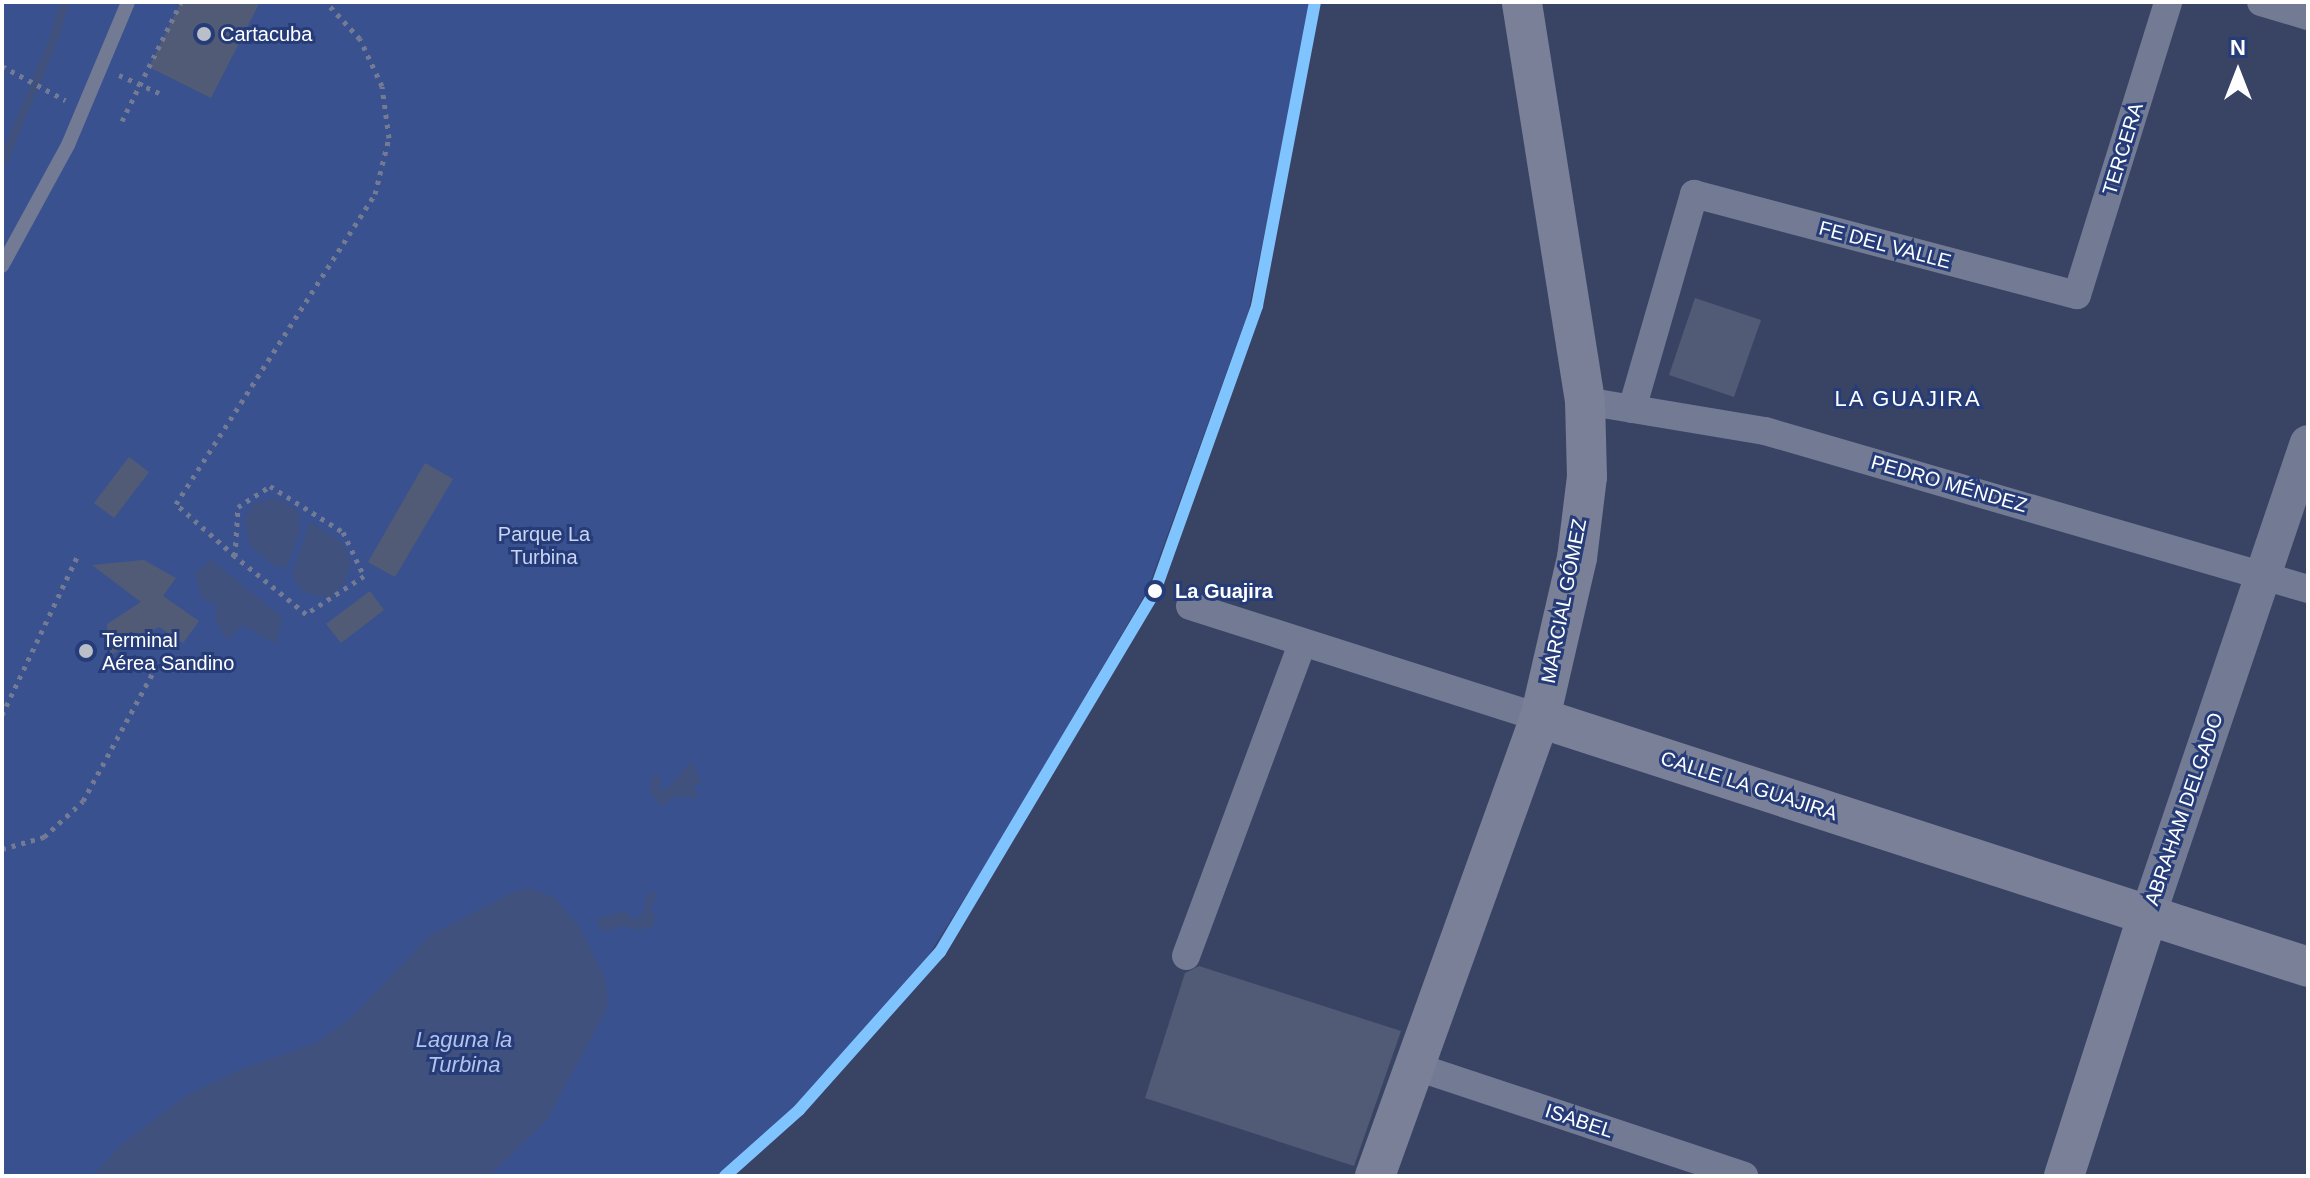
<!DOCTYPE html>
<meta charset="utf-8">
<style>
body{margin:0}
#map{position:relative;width:2310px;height:1178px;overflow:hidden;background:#394465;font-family:Arial,sans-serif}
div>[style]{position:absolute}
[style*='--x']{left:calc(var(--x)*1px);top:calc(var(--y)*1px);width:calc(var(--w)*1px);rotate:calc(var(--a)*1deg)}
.green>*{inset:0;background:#3a518f}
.water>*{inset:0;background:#41517d}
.stream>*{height:9px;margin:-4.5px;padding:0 4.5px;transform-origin:4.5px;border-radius:4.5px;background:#41517d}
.building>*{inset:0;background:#525b76}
.path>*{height:5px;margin-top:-2.5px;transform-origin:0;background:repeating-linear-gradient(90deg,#737b94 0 4px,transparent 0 10px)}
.service>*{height:14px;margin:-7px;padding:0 7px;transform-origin:7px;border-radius:7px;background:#737b94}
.minor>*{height:28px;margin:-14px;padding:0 14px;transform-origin:14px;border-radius:14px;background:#737b94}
.tertiary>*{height:36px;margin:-18px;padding:0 18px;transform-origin:18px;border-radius:18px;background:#737b94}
.secondary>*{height:40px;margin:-20px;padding:0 20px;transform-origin:20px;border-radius:20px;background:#798098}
.rail-1>*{height:12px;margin:-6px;padding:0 6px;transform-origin:6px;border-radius:6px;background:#80c4ff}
.dots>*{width:22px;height:22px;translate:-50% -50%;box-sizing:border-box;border:4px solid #263c78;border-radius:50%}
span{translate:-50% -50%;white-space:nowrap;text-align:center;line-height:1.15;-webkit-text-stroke:6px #263c78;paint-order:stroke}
.poi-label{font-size:20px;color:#fff}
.left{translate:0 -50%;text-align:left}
.street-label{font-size:20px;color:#fff}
.park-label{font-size:20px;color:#cad5f3}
.stop-label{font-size:20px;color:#fff;font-weight:700}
.neighbourhood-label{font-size:22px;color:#fff;letter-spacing:2px}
.water-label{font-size:22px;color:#b3c3eb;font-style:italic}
.frame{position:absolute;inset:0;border:4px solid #fff;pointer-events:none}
.north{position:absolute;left:2198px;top:32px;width:80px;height:80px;-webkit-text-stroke:6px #263c78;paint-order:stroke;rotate:0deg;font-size:22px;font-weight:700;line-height:32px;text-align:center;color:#fff}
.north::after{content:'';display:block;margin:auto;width:28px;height:36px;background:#fff;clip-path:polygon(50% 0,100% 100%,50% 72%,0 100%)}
</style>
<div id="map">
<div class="green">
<i style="clip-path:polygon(2px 2px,1309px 2px,1307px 27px,1248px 313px,1147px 591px,1003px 837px,917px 974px,784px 1120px,722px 1176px,2px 1176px)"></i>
</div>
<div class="water">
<i style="clip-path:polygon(277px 498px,298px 511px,300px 532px,286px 568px,273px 565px,249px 544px,245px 519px,253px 504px)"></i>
<i style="clip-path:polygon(310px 522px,343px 543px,351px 563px,344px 583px,332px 597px,313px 595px,299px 588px,292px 574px)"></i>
<i style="clip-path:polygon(211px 560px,282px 617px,276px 644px,242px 625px,228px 640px,217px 624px,215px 603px,202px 599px,195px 572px)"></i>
<i style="clip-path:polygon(692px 760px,701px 782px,694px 786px,698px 798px,674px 796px,662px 807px,650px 793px,652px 776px,660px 774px,660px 790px,670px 786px)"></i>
<i style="clip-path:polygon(529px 888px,553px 897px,579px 926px,606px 981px,608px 1006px,547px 1120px,489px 1176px,92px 1176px,121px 1145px,187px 1095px,239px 1070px,316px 1043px,352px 1017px,429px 936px,511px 893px)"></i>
<i style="clip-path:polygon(657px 891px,650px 911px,655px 914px,653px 927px,639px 930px,624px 926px,603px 932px,595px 919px,625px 911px,634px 921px,643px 913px,647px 895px)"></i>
</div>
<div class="stream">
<i style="--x:2;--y:162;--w:135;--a:-67.4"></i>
<i style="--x:54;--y:37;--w:36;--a:-74"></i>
</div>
<div class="building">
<i style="clip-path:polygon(181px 2px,260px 2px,211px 98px,149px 67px)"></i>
<i style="clip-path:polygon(1695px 298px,1761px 320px,1734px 397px,1669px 375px)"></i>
<i style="clip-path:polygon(129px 457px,149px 472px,114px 518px,94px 503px)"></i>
<i style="clip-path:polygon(425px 463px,453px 479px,395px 577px,368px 562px)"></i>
<i style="clip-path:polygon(144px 560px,176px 578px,163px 596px,199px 621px,183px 643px,159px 627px,109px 656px,107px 624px,141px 602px,92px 565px)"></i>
<i style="clip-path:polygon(370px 591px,384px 610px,341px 643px,326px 624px)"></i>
<i style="clip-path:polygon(1199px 966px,1401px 1031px,1354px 1166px,1145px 1098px,1185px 973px)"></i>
</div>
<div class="path">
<i style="--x:2;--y:66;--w:72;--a:28.4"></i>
<i style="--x:119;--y:75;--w:44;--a:24.2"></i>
<i style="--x:122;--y:121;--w:133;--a:-63.6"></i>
<i style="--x:235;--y:556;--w:49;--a:-86.5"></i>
<i style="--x:238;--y:507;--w:38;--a:-33"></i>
<i style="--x:270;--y:486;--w:86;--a:32.2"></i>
<i style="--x:343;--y:532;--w:49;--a:64.5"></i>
<i style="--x:364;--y:576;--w:69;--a:146.8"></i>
<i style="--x:306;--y:614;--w:92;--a:-140.8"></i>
<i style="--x:235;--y:556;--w:79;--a:-138.6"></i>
<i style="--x:176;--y:504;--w:368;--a:-57.3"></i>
<i style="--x:375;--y:194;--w:58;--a:-76"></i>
<i style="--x:389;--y:138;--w:52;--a:-97.7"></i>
<i style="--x:382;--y:86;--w:52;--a:-115.1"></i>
<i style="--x:360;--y:39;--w:50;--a:-132.6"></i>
<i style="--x:2;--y:715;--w:177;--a:-64.6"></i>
<i style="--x:2;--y:849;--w:44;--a:-15.9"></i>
<i style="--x:44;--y:837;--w:53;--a:-42.7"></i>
<i style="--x:83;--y:801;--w:150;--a:-61.4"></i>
</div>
<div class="service">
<i style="--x:2;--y:266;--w:138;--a:-61.4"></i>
<i style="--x:68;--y:145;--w:155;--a:-67.2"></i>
</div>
<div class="minor">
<i style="--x:2261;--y:2;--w:49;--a:16.6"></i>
<i style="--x:1585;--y:401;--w:182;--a:9.5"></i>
<i style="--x:1765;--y:431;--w:566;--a:16.22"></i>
<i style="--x:1632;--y:409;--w:224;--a:-73.9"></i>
<i style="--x:1694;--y:194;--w:396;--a:14.8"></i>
<i style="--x:2077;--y:295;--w:307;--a:-72.7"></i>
<i style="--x:1190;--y:606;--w:367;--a:17.7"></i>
<i style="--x:1186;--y:956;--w:333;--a:-69.6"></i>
<i style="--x:1414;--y:1066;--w:348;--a:18.4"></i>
</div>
<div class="tertiary">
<i style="--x:2148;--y:915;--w:498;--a:-71.3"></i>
</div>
<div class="secondary">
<i style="--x:1540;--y:718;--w:807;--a:17.96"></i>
<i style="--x:1375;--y:1176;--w:487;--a:-70.2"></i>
<i style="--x:1540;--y:718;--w:164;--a:-77"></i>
<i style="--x:1577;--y:558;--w:82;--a:-83"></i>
<i style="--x:1587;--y:477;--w:76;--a:-91.5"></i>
<i style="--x:1585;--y:401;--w:404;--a:-99"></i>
<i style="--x:2064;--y:1176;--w:274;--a:-72.2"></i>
</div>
<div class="rail-1">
<i style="--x:725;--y:1176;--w:99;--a:-41.7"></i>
<i style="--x:799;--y:1110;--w:212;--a:-48.3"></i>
<i style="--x:940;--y:952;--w:420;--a:-59.2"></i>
<i style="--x:1155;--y:591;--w:303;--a:-70.3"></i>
<i style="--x:1257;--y:306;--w:309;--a:-79.2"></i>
</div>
<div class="dots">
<i style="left:204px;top:34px;background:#babec9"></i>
<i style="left:1155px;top:591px;background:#fff"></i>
<i style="left:86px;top:651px;background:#babec9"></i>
</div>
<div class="poi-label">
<span class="left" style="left:220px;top:34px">Cartacuba</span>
<span class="left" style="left:102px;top:652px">Terminal<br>Aérea Sandino</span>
</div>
<div class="street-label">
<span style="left:2123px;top:149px;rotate:-73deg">TERCERA</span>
<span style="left:1885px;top:245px;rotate:15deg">FE DEL VALLE</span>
<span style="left:1949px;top:484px;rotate:16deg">PEDRO MÉNDEZ</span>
<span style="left:1564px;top:601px;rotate:-79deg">MARCIAL GÓMEZ</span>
<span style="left:1749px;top:786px;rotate:18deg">CALLE LA GUAJIRA</span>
<span style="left:2184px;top:809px;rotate:-71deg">ABRAHAM DELGADO</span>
<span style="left:1579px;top:1121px;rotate:18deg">ISABEL</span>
</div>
<div class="park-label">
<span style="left:544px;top:546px">Parque La<br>Turbina</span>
</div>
<div class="stop-label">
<span class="left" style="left:1175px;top:591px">La Guajira</span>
</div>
<div class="neighbourhood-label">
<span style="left:1908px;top:399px">LA GUAJIRA</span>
</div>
<div class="water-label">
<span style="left:464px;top:1052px">Laguna la<br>Turbina</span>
</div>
<div class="frame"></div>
<div class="north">N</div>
</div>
